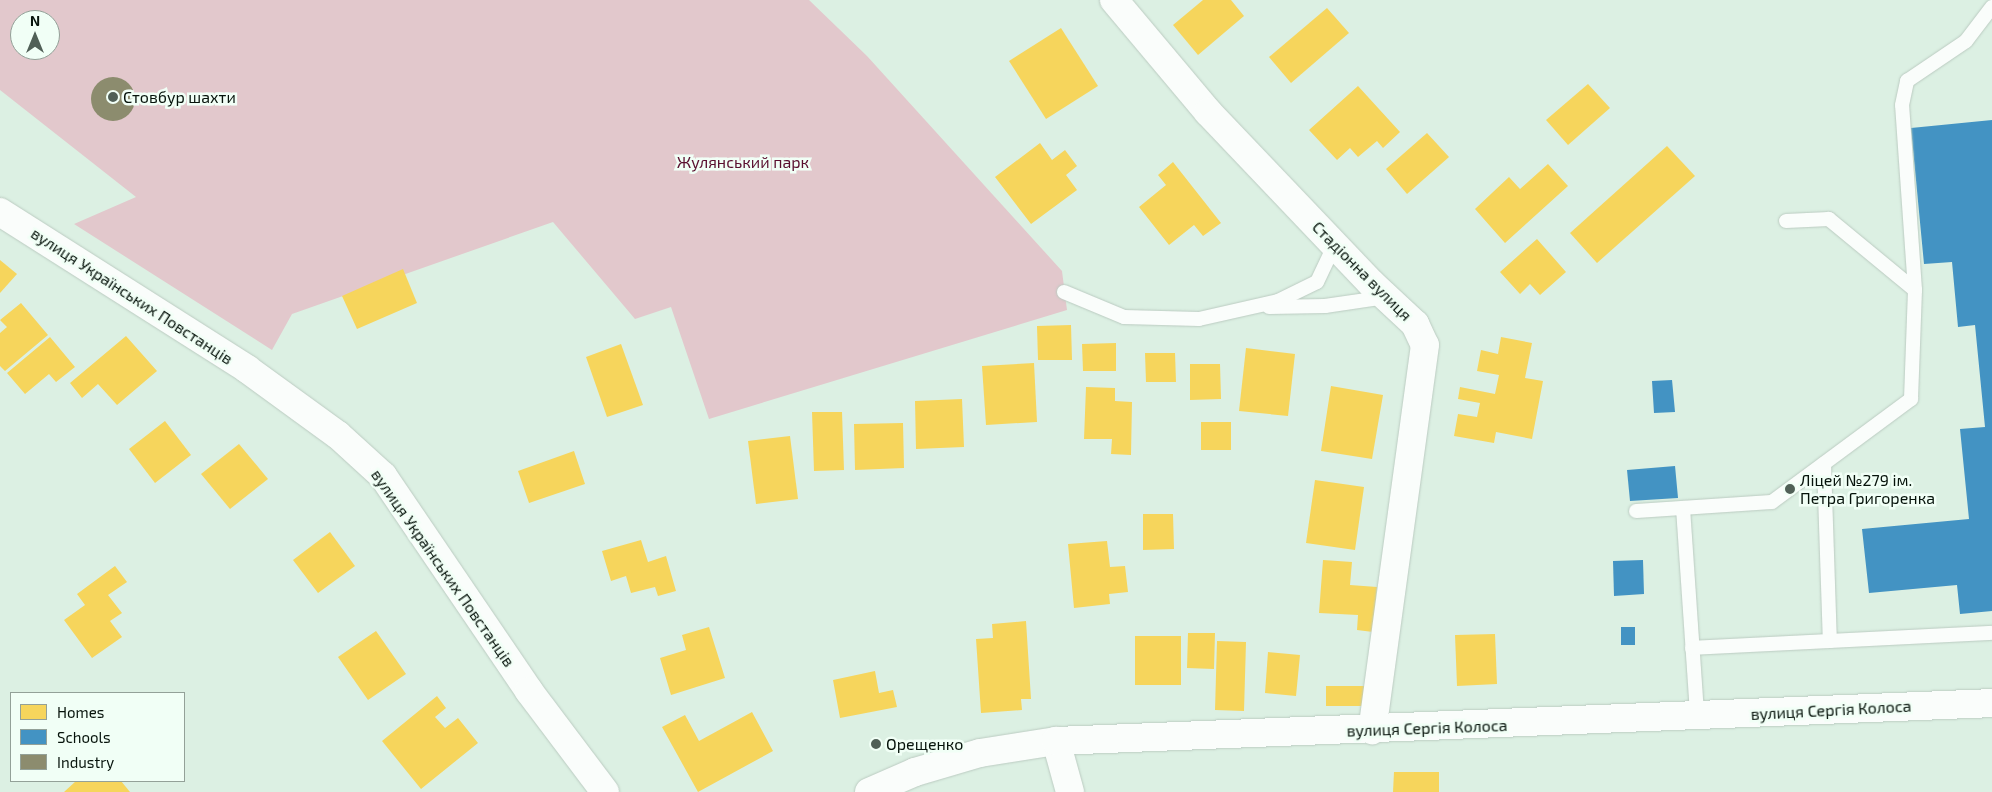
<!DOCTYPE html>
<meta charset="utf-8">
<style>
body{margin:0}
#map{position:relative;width:1992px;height:792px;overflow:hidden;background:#dcf0e3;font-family:"Exo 2",sans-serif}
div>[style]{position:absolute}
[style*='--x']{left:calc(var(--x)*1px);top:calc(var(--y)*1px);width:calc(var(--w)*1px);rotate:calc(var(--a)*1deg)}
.green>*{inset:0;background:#e2c8cc}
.homes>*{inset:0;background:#f6d55c}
.schools>*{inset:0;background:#4393c3}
.industry>*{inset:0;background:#8c8c6e}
.round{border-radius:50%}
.roads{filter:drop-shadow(0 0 1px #bbcbc1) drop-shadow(0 0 1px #bbcbc1)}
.lane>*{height:14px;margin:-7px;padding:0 7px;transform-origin:7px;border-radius:7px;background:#fafdfb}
.street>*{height:28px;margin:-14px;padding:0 14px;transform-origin:14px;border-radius:14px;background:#fafdfb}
.secondary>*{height:28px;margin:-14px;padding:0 14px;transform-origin:14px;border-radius:14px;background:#fafdfb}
.dots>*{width:14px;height:14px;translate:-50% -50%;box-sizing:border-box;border:2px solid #f1fff6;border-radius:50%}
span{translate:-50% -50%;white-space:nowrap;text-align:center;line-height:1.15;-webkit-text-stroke:5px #f1fff6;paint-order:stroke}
.poi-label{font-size:16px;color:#06130b}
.left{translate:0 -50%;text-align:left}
.park-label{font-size:16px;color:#590e2e}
.street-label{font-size:16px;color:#06130b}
.legend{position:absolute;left:10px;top:692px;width:175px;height:90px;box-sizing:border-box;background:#f1fff6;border:1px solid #93a198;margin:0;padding:6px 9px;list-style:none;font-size:15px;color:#06130b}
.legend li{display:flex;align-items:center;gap:10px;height:25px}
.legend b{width:25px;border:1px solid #93a198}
.north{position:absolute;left:10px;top:10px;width:50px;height:50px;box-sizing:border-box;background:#f1fff6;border:1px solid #93a198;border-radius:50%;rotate:0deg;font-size:14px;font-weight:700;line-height:20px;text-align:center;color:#06130b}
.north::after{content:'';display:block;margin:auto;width:18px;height:22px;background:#516057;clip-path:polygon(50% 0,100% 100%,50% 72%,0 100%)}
</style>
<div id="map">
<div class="green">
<i style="clip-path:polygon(evenodd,0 0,809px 0,867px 56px,1062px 271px,1067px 310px,709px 419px,671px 307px,635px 319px,553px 222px,292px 314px,272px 350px,74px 224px,136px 197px,0 90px,0 0,20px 20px,50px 20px,50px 50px,20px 50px,20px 20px)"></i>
</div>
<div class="homes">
<i style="clip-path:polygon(1203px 0,1231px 0,1244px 16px,1198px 55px,1173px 25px)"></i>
<i style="clip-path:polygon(1327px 8px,1349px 33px,1291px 83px,1269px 57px)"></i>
<i style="clip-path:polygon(1061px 28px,1098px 86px,1046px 119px,1009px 61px)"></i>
<i style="clip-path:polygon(1588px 84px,1610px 108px,1568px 145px,1546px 120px)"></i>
<i style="clip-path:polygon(1358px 86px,1400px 132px,1383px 148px,1377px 141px,1358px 157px,1350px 148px,1337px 160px,1309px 130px)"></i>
<i style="clip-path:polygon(1427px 133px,1449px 157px,1407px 194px,1386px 169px)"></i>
<i style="clip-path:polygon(1040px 143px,1052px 160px,1065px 150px,1077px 166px,1066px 175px,1077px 190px,1031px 224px,995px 177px)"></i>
<i style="clip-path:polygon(1667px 146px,1695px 176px,1597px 263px,1570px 233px)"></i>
<i style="clip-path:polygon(1173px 162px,1221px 223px,1203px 236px,1194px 225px,1169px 245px,1139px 207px,1166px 185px,1158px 175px)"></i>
<i style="clip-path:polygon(1548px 164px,1568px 186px,1505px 243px,1475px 209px,1509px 177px,1520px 189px)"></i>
<i style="clip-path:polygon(1537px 239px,1566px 272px,1540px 295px,1530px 284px,1520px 294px,1500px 272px)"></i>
<i style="clip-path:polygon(0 260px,17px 274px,0 293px)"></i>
<i style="clip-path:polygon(403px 269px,417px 303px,357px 329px,342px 296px)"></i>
<i style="clip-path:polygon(21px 303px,48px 335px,5px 371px,0 366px,0 333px,7px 327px,0 320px)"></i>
<i style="clip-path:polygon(1071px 325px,1072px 360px,1038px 360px,1037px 326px)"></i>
<i style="clip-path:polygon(126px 336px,157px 371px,117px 405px,98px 384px,82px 398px,70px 383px)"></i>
<i style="clip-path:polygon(50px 337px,75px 367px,56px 382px,49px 374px,25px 394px,7px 373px)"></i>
<i style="clip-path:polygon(1501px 337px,1532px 343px,1525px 378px,1543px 381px,1532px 439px,1496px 432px,1494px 443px,1454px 436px,1458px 414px,1477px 417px,1480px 403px,1458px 399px,1460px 387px,1495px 394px,1499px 375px,1477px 371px,1481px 350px,1498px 354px)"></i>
<i style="clip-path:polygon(1116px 343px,1116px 371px,1083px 371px,1082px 344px)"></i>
<i style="clip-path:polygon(621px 344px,643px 405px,607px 417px,586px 357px)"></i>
<i style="clip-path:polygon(1246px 348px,1295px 354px,1288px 416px,1239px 411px)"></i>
<i style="clip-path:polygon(1145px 353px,1175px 353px,1176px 382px,1146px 382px)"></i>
<i style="clip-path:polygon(1034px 363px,1037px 422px,986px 425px,982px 366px)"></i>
<i style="clip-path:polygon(1190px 364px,1220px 364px,1221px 399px,1190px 400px)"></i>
<i style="clip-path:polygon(1331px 386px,1383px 395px,1372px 459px,1321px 451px)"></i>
<i style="clip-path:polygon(1086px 387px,1115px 388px,1115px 401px,1132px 402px,1131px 455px,1111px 454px,1112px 439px,1084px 439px)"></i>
<i style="clip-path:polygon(962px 399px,964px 447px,916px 449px,915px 401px)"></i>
<i style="clip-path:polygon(812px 412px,842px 412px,844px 470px,814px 471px)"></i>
<i style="clip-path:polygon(165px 421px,191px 455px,155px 483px,129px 449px)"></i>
<i style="clip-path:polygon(1201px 422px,1231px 422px,1231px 450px,1201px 450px)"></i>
<i style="clip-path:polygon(903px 423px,904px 468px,855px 470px,854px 424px)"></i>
<i style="clip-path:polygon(790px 436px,798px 499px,756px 504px,748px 441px)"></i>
<i style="clip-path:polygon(239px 444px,268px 479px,230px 509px,201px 474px)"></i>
<i style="clip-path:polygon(574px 451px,585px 484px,529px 503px,518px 471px)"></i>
<i style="clip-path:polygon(1315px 480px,1364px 487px,1355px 550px,1306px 543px)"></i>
<i style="clip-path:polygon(1143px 514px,1173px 514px,1174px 549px,1143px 550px)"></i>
<i style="clip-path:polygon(330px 532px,355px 566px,318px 593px,293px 560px)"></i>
<i style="clip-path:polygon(641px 540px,648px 562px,666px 556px,676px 591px,658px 596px,655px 587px,631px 593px,626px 576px,611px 581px,602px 551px)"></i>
<i style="clip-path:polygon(1107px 541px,1110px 567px,1125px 566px,1128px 592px,1109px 594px,1110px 604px,1074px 608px,1068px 544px)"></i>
<i style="clip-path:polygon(1323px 560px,1352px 562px,1350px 585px,1377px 587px,1373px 632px,1357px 630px,1358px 615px,1319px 613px)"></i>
<i style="clip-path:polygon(115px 566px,127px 582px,108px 595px,122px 613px,110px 621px,122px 637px,92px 658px,64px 620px,85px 605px,77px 594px)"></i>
<i style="clip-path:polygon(1026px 621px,1031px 699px,1021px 699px,1022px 710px,981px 713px,976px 639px,993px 638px,992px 624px)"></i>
<i style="clip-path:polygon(709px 627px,725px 678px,671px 695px,660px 658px,686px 650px,682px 635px)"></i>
<i style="clip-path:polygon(376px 631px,406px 674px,368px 700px,338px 657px)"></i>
<i style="clip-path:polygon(1188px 633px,1215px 633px,1214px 669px,1187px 668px)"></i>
<i style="clip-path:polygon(1495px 634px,1497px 684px,1457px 686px,1455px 635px)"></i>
<i style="clip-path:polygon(1135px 636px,1181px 636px,1181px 685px,1135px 685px)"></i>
<i style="clip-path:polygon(1217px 641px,1246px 642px,1244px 711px,1215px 710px)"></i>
<i style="clip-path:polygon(1268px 652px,1300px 655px,1296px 696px,1265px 693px)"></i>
<i style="clip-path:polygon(875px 671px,879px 693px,893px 690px,897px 707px,840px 718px,833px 680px)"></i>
<i style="clip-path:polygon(1326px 686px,1364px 686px,1364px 706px,1326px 706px)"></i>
<i style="clip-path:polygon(437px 696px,446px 708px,435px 717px,445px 728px,458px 718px,478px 743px,421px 789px,382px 741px)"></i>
<i style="clip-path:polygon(752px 712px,773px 751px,698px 792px,662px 727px,685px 715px,699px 741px)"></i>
<i style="clip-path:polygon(1394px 772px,1439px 772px,1439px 792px,1393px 792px)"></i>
<i style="clip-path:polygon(76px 781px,121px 781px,130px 792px,64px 792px)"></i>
</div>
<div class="schools">
<i style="clip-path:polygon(1992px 120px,1992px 611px,1960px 614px,1957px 585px,1869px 593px,1862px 529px,1969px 519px,1960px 429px,1985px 427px,1975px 325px,1958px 327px,1952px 262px,1924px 264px,1911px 128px)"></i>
<i style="clip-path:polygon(1672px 380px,1675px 412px,1654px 413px,1652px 381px)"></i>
<i style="clip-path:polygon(1675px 466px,1678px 498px,1630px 501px,1627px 470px)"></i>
<i style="clip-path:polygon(1643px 560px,1644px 594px,1614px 596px,1613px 561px)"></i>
<i style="clip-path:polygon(1621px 627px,1635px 627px,1635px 645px,1621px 645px)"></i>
</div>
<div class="industry">
<i class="round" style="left:91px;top:77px;width:44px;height:44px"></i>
</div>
<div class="roads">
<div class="lane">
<i style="--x:1915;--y:290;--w:185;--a:-94"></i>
<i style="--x:1902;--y:105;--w:25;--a:-78"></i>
<i style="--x:1907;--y:81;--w:71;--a:-34.1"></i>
<i style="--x:1966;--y:41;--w:43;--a:-52.6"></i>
<i style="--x:1064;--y:292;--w:65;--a:22.6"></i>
<i style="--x:1124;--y:317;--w:75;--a:1.5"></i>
<i style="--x:1199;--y:319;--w:81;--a:-12.8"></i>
<i style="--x:1278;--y:301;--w:43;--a:-26"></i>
<i style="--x:1317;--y:282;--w:42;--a:-64.7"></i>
<i style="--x:1269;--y:307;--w:56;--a:-1"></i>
<i style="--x:1325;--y:306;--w:63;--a:-8.3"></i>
<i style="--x:1824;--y:464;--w:177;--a:88.1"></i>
<i style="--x:1683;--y:508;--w:208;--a:86.1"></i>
<i style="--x:1636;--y:511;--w:136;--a:-3.8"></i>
<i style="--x:1772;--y:502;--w:173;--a:-36.5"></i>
<i style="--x:1911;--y:399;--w:109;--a:-87.9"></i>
<i style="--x:1915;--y:290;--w:112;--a:-140.5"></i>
<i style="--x:1829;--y:219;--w:43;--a:177.3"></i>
<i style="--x:1692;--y:648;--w:300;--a:-2.9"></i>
</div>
<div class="street">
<i style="--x:1114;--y:0;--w:146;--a:50"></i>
<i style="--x:1208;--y:112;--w:238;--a:46.4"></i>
<i style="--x:1372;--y:284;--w:59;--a:42.9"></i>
<i style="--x:1415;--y:324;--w:23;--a:65"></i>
<i style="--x:1425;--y:345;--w:389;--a:97.8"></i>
<i style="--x:1056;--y:741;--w:53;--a:74.6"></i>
</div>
<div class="secondary">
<i style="--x:0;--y:212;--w:293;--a:32.4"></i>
<i style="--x:247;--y:369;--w:112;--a:36"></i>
<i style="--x:338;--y:435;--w:61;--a:42.3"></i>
<i style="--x:383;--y:476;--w:260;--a:55.8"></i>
<i style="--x:529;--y:691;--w:126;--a:53"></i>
<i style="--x:869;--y:792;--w:50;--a:-23.5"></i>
<i style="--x:915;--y:772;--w:68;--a:-16.3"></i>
<i style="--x:980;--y:753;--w:77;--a:-9"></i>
<i style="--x:1056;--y:741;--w:937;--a:-2.32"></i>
</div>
</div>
<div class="dots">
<i style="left:113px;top:97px;background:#516057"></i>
<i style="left:1790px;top:489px;background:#516057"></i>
<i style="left:876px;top:744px;background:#516057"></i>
</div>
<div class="poi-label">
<span class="left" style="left:123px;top:97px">Cтовбур шахти</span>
<span class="left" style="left:1800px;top:489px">Ліцей №279 ім.<br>Петра Григоренка</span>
<span class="left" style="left:886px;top:744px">Орещенко</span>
</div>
<div class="park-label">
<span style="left:743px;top:162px">Жулянський парк</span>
</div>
<div class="street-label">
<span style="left:1362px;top:271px;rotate:45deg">Стадіонна вулиця</span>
<span style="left:132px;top:296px;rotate:33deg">вулиця Українських Повстанців</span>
<span style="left:443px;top:568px;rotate:55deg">вулиця Українських Повстанців</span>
<span style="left:1831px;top:710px;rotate:-3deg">вулиця Сергія Колоса</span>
<span style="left:1427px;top:728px;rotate:-2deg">вулиця Сергія Колоса</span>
</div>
<ul class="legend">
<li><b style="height:14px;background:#f6d55c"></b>Homes</li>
<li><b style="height:14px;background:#4393c3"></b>Schools</li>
<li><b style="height:14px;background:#8c8c6e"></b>Industry</li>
</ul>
<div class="north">N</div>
</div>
